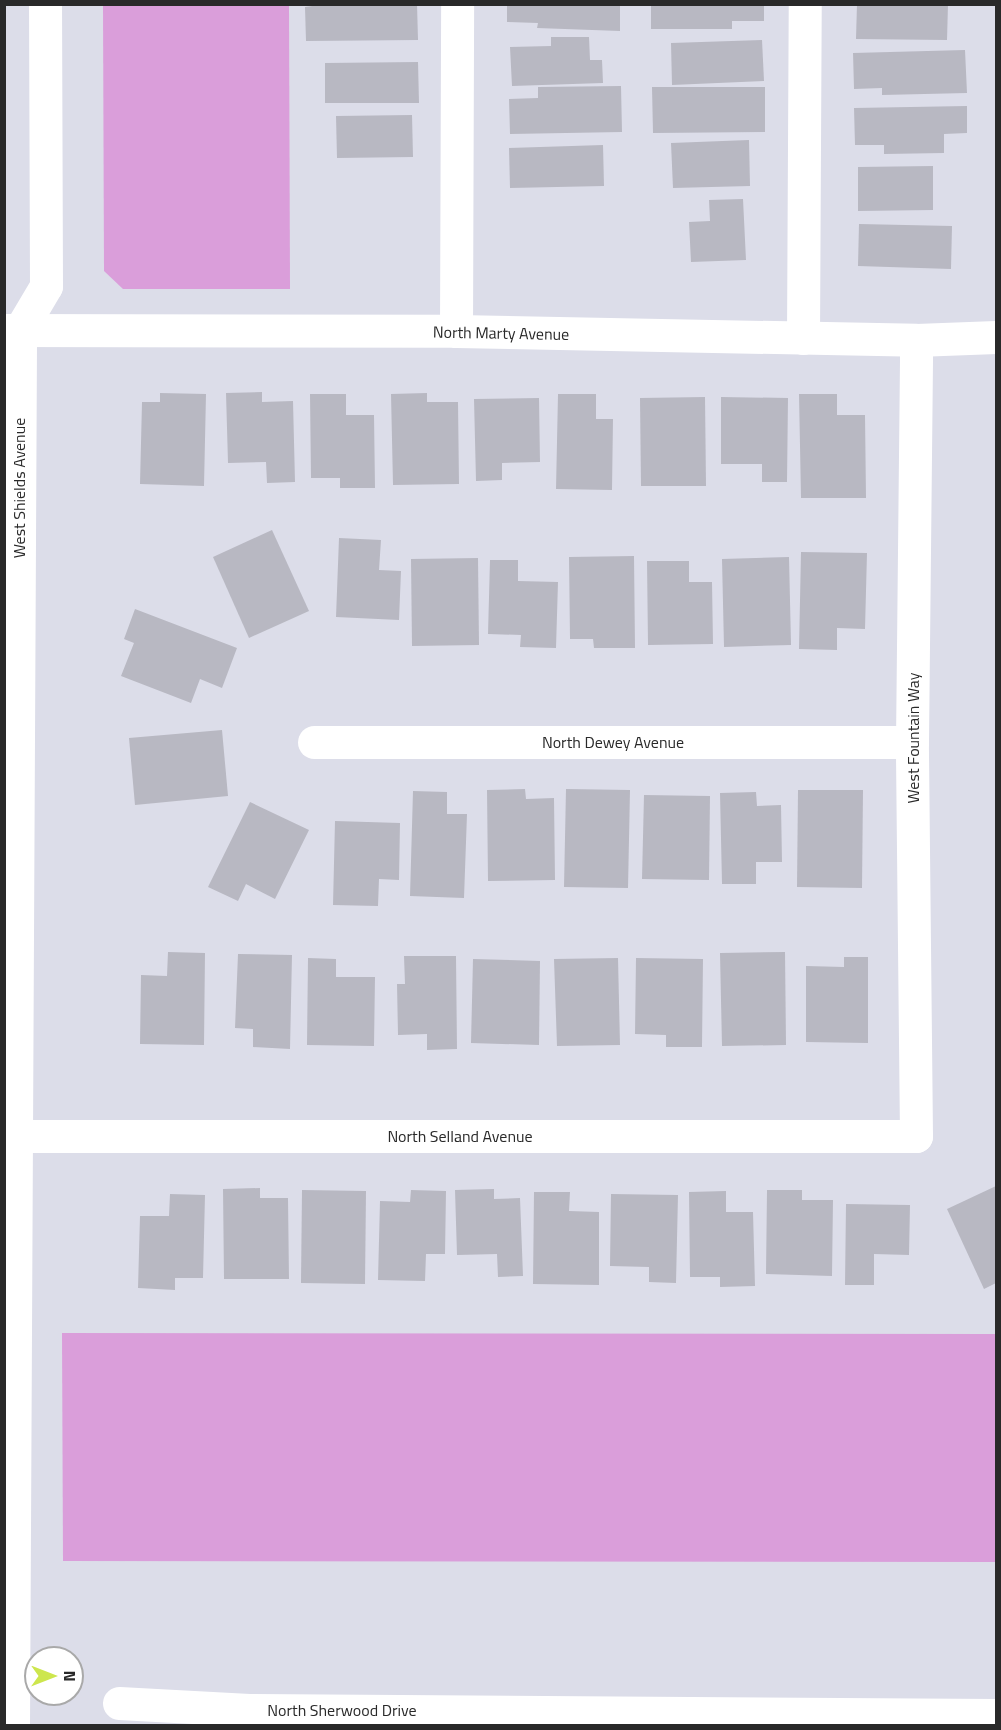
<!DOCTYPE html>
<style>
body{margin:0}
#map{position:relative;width:1001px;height:1730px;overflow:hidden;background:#dcdde9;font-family:"Titillium Web",sans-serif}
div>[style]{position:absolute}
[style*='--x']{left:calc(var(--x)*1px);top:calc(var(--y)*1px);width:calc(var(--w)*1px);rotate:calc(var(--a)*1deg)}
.green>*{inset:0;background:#da9eda}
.building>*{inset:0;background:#b8b8c2}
.minor>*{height:33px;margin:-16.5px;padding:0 16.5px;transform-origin:16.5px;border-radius:16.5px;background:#fff}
span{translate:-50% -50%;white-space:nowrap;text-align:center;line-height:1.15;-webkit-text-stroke:4.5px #fff;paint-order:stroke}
.street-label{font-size:16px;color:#292929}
.frame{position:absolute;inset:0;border:6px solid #292929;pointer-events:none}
.north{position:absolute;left:24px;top:1646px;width:60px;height:60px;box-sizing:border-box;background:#fff;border:2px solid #a9a9a9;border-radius:50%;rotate:90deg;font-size:16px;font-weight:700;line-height:24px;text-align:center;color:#292929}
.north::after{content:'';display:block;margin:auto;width:21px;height:27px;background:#cde64d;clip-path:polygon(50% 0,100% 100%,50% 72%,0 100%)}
</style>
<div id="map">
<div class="green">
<i style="clip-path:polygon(103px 5px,289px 5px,290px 289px,123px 289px,104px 271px)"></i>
<i style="clip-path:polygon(62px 1333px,996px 1334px,996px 1562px,63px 1561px)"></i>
</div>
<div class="building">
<i style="clip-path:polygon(327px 4px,417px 4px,418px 40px,306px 41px,305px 7px)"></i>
<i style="clip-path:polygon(507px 4px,620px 4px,620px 31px,537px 28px,538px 23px,507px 22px)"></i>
<i style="clip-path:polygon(651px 4px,764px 4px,764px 21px,732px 21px,732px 29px,651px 29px)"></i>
<i style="clip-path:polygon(857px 4px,948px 4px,947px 40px,856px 39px)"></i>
<i style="clip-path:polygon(551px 37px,589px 37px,590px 60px,602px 60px,603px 83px,512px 86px,510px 47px,551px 46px)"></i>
<i style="clip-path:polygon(762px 40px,764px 81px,672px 85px,671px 43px)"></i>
<i style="clip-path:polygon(965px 50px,967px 93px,882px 95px,882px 88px,854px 89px,853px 53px)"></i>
<i style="clip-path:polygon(418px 62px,419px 103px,325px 103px,325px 63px)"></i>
<i style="clip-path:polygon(621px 86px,622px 132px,510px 134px,509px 99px,538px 98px,538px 87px)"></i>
<i style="clip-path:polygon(652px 87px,765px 87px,765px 132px,653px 133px)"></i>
<i style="clip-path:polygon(967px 106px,967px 133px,944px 134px,944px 153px,884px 154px,884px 145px,855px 145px,854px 108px)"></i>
<i style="clip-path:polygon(412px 115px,413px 157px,337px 158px,336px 116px)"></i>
<i style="clip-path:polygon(749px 140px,750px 186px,673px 188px,671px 143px)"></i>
<i style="clip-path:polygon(603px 145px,604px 186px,510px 188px,509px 148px)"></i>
<i style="clip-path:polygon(933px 166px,933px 210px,858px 211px,858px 167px)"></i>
<i style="clip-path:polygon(743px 199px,746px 260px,691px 262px,689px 222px,710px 221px,709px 200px)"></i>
<i style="clip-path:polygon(859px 224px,952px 226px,951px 269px,858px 266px)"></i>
<i style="clip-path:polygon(262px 392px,262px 402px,293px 401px,295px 482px,267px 483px,266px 462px,228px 463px,226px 393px)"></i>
<i style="clip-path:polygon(160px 393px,206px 394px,204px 486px,140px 484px,142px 402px,160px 402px)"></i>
<i style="clip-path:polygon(427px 393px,427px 402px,458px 402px,459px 484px,393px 485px,391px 394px)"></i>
<i style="clip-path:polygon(310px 394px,346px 394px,346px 415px,374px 415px,375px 488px,340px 488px,340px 478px,311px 478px)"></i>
<i style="clip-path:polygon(558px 394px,596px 394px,596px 419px,613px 419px,612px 490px,556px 489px)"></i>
<i style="clip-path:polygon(799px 394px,837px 394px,837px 415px,865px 415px,866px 498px,801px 498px)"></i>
<i style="clip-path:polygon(705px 397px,706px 486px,641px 486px,640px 398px)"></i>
<i style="clip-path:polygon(721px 397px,788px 398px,787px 482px,762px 482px,762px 464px,721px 464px)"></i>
<i style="clip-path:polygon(539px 398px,540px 462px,502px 463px,502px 480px,476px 481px,474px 399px)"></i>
<i style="clip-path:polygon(272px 530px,309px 611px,249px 638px,213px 557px)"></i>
<i style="clip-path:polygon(339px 538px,381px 540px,379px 570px,401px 571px,399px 620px,336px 617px)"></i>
<i style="clip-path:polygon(801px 552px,867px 553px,865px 629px,837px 628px,837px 650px,799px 649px)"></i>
<i style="clip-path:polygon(634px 556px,635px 648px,594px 648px,593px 639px,570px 639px,569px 557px)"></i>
<i style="clip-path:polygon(789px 557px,791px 645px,724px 647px,722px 559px)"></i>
<i style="clip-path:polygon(478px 558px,479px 645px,412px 646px,411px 559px)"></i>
<i style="clip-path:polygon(490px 560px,518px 560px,518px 581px,558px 582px,556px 648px,520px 647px,521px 635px,488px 634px)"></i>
<i style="clip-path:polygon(647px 561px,689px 561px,689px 582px,712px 582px,713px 644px,648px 645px)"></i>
<i style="clip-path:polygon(135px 609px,237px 648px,222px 688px,200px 679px,191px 703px,121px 676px,134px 643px,124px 639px)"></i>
<i style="clip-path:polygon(222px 730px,228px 796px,135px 805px,129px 738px)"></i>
<i style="clip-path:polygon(525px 789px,526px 799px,554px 798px,555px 880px,488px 881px,487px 790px)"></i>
<i style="clip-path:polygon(566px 789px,630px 790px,628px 888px,564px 887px)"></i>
<i style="clip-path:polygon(798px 790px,863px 790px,862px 888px,797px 887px)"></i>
<i style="clip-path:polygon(413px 791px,447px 792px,447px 814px,467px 814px,464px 898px,410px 896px)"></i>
<i style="clip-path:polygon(756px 792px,757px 806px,781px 805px,782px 862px,756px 862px,756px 884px,722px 884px,720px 793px)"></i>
<i style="clip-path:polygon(644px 795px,710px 796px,709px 880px,642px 879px)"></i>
<i style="clip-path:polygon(250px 802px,309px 830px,275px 899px,246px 884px,238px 901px,208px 887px)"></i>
<i style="clip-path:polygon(335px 821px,400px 823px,399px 880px,379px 879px,378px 906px,333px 905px)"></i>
<i style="clip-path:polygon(168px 952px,205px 953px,204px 1045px,140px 1044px,141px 975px,167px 976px)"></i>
<i style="clip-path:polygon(785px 952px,786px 1045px,722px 1046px,720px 953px)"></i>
<i style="clip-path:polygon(238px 954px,292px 955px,290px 1049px,253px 1047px,253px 1029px,235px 1028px)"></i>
<i style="clip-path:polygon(404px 956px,456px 956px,457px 1049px,427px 1050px,427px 1034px,398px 1035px,397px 984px,405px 984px)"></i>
<i style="clip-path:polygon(844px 957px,868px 957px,868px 1043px,806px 1042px,806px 966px,844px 967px)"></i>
<i style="clip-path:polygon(308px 958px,336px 959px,336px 977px,375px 977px,374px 1046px,307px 1045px)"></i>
<i style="clip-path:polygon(618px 958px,620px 1045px,557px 1046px,554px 959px)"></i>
<i style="clip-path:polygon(636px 958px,703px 959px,702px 1047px,666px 1047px,666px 1035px,635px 1034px)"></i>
<i style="clip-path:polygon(473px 959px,540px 961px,539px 1045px,471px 1043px)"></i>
<i style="clip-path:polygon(996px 1186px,996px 1283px,984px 1289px,947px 1209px)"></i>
<i style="clip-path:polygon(260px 1188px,260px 1198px,288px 1198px,289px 1279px,224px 1279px,223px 1189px)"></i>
<i style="clip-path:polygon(494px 1189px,494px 1199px,520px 1198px,523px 1276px,498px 1277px,497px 1254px,457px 1255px,455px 1190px)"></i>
<i style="clip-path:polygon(302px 1190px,366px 1191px,365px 1284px,301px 1283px)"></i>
<i style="clip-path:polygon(411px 1190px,446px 1191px,445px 1254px,426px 1254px,425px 1281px,378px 1280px,380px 1201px,410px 1202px)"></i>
<i style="clip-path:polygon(767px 1190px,802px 1190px,802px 1200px,833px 1200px,832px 1276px,766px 1274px)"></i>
<i style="clip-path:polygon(726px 1191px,726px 1212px,753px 1212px,755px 1286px,720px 1287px,720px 1277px,690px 1277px,689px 1192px)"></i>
<i style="clip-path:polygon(534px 1192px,570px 1192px,569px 1211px,599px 1212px,599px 1285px,533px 1284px)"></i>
<i style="clip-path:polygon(170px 1194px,205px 1195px,203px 1278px,175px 1278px,175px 1290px,138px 1288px,140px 1216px,169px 1216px)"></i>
<i style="clip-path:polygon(611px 1194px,678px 1195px,676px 1283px,649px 1282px,649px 1267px,610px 1266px)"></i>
<i style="clip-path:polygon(846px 1204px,910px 1205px,909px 1255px,874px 1254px,874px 1285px,845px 1285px)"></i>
</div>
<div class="minor">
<i style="--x:4;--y:330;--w:452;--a:0.1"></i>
<i style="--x:456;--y:331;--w:460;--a:1.1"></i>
<i style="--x:916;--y:340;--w:80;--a:-2.1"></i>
<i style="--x:456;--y:331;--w:327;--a:-89.8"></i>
<i style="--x:803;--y:338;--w:334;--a:-89.7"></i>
<i style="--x:314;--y:742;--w:598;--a:0"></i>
<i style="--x:4;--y:1136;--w:912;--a:0"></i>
<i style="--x:916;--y:1136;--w:394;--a:-90.6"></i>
<i style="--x:912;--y:742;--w:402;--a:-89.4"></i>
<i style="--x:119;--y:1703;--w:130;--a:3.1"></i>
<i style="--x:249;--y:1710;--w:747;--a:0.38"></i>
<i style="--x:13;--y:1726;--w:1396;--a:-89.71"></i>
<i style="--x:20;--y:330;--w:51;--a:-59.4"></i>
<i style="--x:46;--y:286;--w:282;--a:-90.2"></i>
</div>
<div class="street-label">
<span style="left:501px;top:333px;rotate:1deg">North Marty Avenue</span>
<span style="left:19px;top:488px;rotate:-90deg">West Shields Avenue</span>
<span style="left:913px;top:738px;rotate:-90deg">West Fountain Way</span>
<span style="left:613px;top:742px">North Dewey Avenue</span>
<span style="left:460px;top:1136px">North Selland Avenue</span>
<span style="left:342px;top:1710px">North Sherwood Drive</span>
</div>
<div class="frame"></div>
<div class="north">N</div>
</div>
